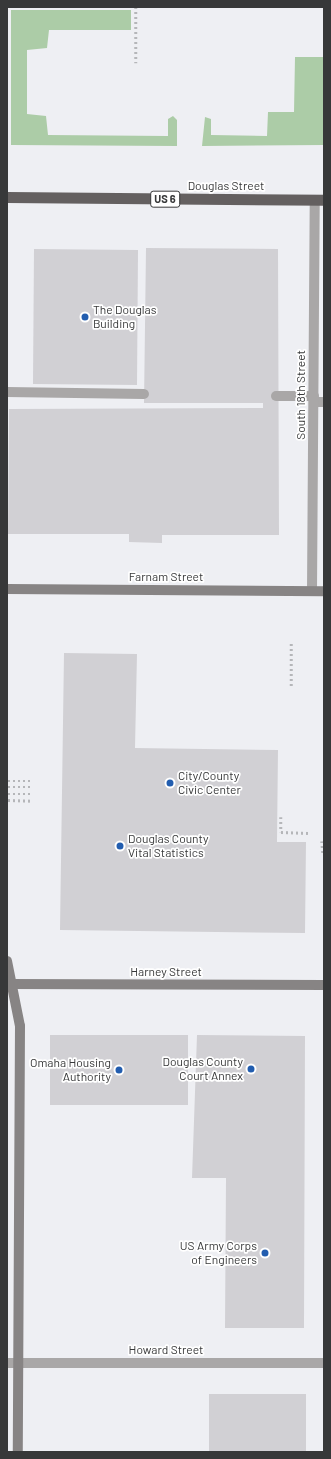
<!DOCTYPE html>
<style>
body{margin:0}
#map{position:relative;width:331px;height:1459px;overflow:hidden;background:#eeeff3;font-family:Barlow,sans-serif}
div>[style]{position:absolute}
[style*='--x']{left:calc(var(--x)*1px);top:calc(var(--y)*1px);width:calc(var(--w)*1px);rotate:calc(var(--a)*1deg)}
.green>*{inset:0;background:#accca7}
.building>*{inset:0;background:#d1d0d4}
.path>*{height:2.5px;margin-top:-1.25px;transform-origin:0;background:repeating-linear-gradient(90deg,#b5b6b9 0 2px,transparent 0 5px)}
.service>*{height:10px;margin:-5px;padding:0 5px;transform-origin:5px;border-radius:5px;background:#a9a7a7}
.minor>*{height:10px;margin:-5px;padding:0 5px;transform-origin:5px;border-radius:5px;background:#a9a7a7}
.secondary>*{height:10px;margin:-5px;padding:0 5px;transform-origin:5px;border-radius:5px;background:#878484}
.trunk>*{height:11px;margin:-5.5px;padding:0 5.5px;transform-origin:5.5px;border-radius:5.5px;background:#646060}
.dots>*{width:11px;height:11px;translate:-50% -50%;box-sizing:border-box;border:2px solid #fff;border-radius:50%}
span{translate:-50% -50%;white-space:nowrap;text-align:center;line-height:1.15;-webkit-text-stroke:3.5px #fff;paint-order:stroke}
.shield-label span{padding:1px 3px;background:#fff;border:1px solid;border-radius:3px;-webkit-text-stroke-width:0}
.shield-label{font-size:11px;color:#373839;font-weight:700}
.street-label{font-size:12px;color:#373839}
.poi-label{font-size:12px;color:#373839}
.left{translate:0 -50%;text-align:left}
.right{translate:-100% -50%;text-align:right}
.frame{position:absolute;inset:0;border:8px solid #373839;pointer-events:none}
</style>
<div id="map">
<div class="green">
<i style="clip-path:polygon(11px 10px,131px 10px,131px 30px,49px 30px,47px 48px,27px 50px,27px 114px,46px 116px,48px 135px,168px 136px,168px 119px,173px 116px,177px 120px,177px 146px,11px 145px)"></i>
<i style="clip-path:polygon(295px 57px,324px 57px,324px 145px,202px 146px,205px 117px,211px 119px,211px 135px,267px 136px,268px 112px,294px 112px)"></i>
</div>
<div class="building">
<i style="clip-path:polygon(146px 248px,278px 249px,279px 535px,162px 535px,162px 543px,129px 542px,129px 534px,8px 534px,9px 409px,263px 408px,263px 403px,144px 403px)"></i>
<i style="clip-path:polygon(34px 249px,138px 250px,137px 385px,33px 384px)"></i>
<i style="clip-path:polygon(64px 653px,137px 654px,135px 748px,278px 750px,277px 842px,306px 842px,305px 933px,60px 930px)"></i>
<i style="clip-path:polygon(50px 1035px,188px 1035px,188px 1105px,50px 1105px)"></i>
<i style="clip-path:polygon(197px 1035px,305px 1036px,304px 1328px,225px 1328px,226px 1178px,192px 1178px)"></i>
<i style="clip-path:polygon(209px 1394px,306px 1394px,306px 1452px,209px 1451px)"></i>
</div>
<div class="path">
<i style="--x:136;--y:7;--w:56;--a:90"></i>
<i style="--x:291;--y:686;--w:43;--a:-90"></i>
<i style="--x:8;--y:781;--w:24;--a:0"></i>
<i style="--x:8;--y:787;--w:24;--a:0"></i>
<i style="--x:8;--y:794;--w:24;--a:0"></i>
<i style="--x:8;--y:800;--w:24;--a:2"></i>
<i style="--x:281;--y:817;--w:15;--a:90"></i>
<i style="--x:281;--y:832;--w:27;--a:2"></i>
<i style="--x:322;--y:841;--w:12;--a:85"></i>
</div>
<div class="service">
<i style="--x:7;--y:392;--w:137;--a:0.8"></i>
<i style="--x:276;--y:396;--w:38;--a:0"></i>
<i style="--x:314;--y:402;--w:10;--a:0"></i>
</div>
<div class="minor">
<i style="--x:312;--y:591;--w:391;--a:-89.6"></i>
<i style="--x:7;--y:1363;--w:317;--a:0"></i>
</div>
<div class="secondary">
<i style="--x:7;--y:589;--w:317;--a:0.4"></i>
<i style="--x:7;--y:961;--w:66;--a:78.7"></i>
<i style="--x:20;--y:1026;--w:426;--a:90.3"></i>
<i style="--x:7;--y:984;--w:317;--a:0.2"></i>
</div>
<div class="trunk">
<i style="--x:7;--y:197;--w:317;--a:0.5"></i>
</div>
<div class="dots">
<i style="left:85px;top:317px;background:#225daf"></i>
<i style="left:170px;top:783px;background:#225daf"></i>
<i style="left:120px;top:846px;background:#225daf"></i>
<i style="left:251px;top:1069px;background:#225daf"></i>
<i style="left:119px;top:1070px;background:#225daf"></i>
<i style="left:265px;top:1253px;background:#225daf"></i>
</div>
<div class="shield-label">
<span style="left:165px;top:199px">US 6</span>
</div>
<div class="street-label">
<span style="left:226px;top:186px">Douglas Street</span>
<span style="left:301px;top:395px;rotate:-90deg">South 18th Street</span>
<span style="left:166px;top:577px">Farnam Street</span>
<span style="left:166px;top:972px">Harney Street</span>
<span style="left:166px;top:1350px">Howard Street</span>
</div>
<div class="poi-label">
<span class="left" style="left:93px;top:317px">The Douglas<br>Building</span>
<span class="left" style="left:178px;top:783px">City/County<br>Civic Center</span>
<span class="left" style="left:128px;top:846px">Douglas County<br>Vital Statistics</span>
<span class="right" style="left:243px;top:1069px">Douglas County<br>Court Annex</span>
<span class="right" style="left:111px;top:1070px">Omaha Housing<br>Authority</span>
<span class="right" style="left:257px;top:1253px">US Army Corps<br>of Engineers</span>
</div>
<div class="frame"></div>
</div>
